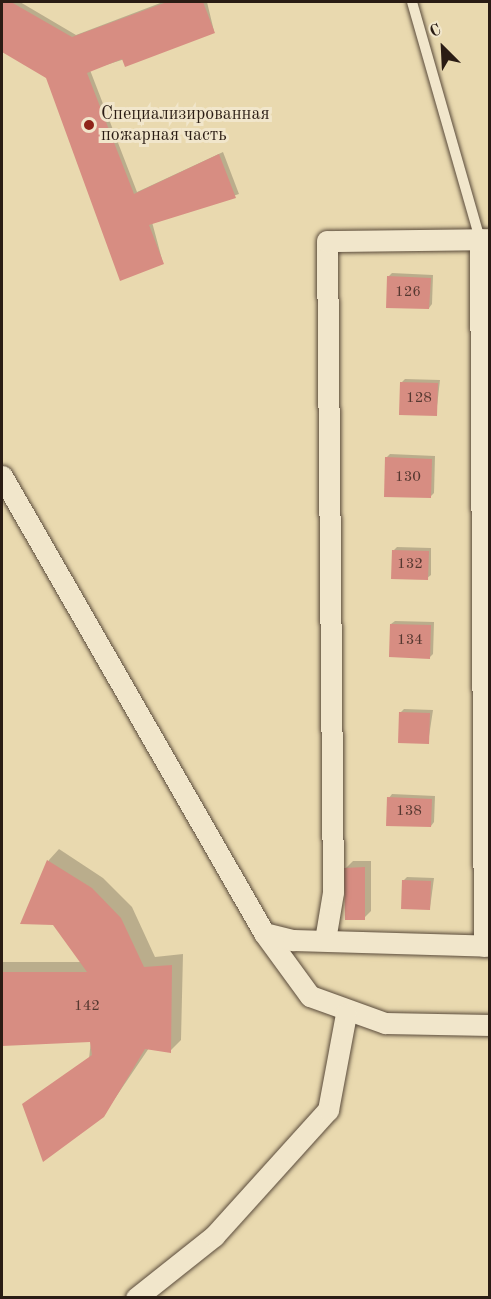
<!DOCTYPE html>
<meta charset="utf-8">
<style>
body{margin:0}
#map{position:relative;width:491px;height:1299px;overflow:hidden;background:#e9d9af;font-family:"Old Standard TT",serif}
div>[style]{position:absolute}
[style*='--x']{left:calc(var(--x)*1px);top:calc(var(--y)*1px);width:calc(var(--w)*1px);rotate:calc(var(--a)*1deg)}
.shadow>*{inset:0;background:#0003}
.building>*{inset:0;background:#d78d82}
.roads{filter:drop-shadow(0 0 2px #5a4b3b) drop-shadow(0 0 2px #5a4b3b)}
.lane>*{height:10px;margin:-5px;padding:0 5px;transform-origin:5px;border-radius:5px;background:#f1e6cb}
.street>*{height:21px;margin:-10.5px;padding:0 10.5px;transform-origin:10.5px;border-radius:10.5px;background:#f1e6cb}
.dots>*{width:16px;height:16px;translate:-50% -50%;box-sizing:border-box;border:3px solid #f1e6cb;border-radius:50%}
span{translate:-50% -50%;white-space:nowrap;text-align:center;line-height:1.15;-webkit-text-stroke:6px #f1e6cb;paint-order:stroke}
.number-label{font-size:15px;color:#553830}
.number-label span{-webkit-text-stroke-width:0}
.poi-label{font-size:18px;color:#2a1c14}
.left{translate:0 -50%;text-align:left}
.frame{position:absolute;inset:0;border:3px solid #2a1c14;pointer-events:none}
.north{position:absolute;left:413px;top:18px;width:60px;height:60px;-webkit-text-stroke:4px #f1e6cb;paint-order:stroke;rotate:336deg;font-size:16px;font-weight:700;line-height:24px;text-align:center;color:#2a1c14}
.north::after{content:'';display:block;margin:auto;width:21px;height:27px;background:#2a1c14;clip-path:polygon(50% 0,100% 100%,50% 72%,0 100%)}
</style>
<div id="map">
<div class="shadow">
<i style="clip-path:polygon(2px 2px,20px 2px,76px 35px,163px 2px,207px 2px,214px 31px,90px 70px,137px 192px,223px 152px,239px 194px,152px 222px,163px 263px,47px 77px,2px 50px)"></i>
<i style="clip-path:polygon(392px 273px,433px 275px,432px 304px,429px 308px,388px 277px)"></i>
<i style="clip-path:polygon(405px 379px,440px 380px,436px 415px,402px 382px)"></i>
<i style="clip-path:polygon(390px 454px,435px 456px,434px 493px,430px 497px,386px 458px)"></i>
<i style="clip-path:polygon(397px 547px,431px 548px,431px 575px,427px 578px,394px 550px)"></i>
<i style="clip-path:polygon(395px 621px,434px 622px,433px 654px,430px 657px,391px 624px)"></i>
<i style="clip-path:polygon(404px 709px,433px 710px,428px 743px,400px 713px)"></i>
<i style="clip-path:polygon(392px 794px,435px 796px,434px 822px,431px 826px,389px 798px)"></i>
<i style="clip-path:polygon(59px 849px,103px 878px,132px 907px,155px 957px,183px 954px,181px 1040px,170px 1051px,149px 1048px,103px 1116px,24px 1105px,89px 1059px,91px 1040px,2px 1045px,2px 962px,81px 962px,53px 923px,22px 923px,49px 860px)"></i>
<i style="clip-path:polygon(353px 861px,371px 861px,371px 911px,364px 918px,346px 868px)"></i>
<i style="clip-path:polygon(407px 877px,434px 878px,430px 908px,403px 881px)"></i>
</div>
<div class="building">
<i style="clip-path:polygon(2px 2px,11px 2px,72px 37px,167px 2px,203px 2px,215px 33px,125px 67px,122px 59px,87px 73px,134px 194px,219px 154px,236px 198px,149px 225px,164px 264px,120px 281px,46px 78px,2px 52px)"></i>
<i style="clip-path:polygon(387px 276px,431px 278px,429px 309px,386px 308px)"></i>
<i style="clip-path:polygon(400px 382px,438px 383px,437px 416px,399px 415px)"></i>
<i style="clip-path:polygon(385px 457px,432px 459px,431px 498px,384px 497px)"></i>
<i style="clip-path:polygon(392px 550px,429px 551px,428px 580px,391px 579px)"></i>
<i style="clip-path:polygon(390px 624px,431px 625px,430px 659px,389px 657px)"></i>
<i style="clip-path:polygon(399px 712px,430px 713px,429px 744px,398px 743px)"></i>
<i style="clip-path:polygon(387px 797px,432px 799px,431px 827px,386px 826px)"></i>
<i style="clip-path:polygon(47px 860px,92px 888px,121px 918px,144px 967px,172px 965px,171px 1053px,145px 1049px,104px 1117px,43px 1162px,22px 1104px,92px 1055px,90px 1042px,2px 1046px,2px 972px,87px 972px,53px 925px,20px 924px)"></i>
<i style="clip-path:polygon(365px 867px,365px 920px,345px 920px,344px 868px)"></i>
<i style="clip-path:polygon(402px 880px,431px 881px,430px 910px,401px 909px)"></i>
</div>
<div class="roads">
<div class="lane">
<i style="--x:412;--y:2;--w:247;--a:74"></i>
</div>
<div class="street">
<i style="--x:480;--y:239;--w:707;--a:89.68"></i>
<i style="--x:2;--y:476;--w:527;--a:60.17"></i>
<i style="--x:264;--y:933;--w:78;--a:53.9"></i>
<i style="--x:310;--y:996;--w:80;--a:19.8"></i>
<i style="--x:385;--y:1023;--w:105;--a:1.1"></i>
<i style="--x:264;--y:933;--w:30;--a:14"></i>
<i style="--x:293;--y:940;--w:197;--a:1.7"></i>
<i style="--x:325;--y:940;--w:49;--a:-80.5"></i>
<i style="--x:333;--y:892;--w:651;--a:-90.53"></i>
<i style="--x:327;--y:241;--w:163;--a:-0.7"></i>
<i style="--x:136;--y:1298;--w:100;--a:-38.5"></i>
<i style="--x:214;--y:1236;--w:170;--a:-47.9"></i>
<i style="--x:328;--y:1110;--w:98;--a:-79.4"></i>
</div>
</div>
<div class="dots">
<i style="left:89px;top:125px;background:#8f2418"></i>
</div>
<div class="number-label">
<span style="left:408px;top:293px">126</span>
<span style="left:419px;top:399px">128</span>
<span style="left:408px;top:478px">130</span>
<span style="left:410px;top:565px">132</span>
<span style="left:410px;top:641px">134</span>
<span style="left:409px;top:812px">138</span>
<span style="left:87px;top:1007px">142</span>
</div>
<div class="poi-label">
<span class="left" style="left:101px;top:125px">Специализированная<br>пожарная часть</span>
</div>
<div class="frame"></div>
<div class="north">С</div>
</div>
